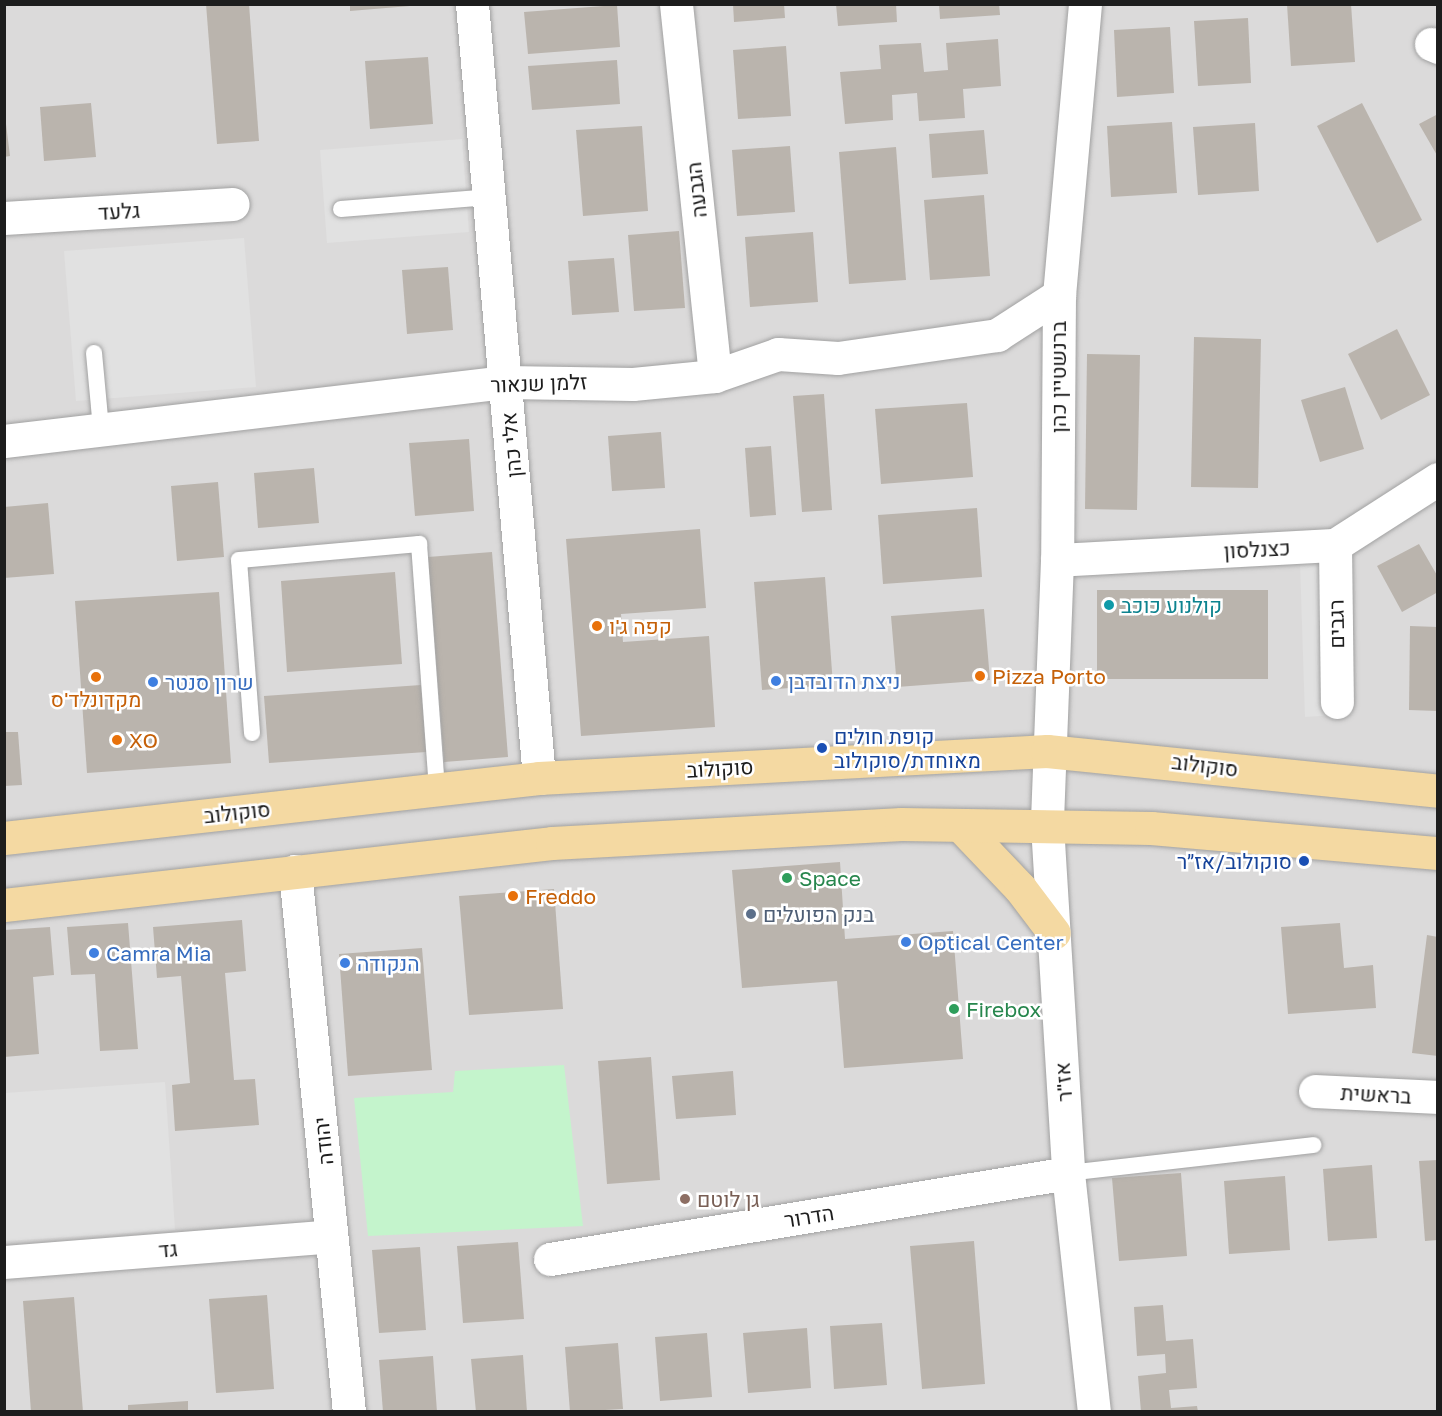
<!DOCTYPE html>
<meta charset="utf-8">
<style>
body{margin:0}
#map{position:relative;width:1442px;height:1416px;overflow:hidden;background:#edebe4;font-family:"Golos Text",Heebo,sans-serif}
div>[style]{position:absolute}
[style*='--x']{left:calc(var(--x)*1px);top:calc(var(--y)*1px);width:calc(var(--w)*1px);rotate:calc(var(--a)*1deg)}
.residential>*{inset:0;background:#dbdada}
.park>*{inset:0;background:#c4f4cc}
.parking>*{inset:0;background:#e1e1e1}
.building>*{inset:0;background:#bab4ad}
.roads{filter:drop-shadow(0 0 2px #a1a1a1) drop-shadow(0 0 2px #a1a1a1)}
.lane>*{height:16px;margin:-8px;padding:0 8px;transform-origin:8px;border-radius:8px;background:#fff}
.street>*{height:33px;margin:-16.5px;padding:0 16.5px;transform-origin:16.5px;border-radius:16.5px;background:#fff}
.primary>*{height:33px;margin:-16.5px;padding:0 16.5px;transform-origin:16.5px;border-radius:16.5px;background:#f4d9a2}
.dots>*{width:16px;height:16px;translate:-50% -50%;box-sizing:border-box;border:3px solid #fff;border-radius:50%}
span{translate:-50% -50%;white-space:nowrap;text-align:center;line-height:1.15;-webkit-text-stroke:5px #fff;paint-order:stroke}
.street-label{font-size:21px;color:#1d1d1d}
.culture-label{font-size:21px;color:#0d838f}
.left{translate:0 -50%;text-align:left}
.food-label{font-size:21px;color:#c56008}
.shop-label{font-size:21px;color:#366cbe}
.transit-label{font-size:21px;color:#164399}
.right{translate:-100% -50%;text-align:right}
.leisure-label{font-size:21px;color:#27864d}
.service-label{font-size:21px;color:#4e5e75}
.education-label{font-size:21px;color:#785e54}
.frame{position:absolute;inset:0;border:6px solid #1d1d1d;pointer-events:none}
</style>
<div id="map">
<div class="residential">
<i style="clip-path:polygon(5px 5px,1437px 5px,1437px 1411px,5px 1411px)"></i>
</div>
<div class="park">
<i style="clip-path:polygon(564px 1065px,583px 1226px,368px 1236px,354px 1098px,453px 1092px,455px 1071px)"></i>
</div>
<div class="parking">
<i style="clip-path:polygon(462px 139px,469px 232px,327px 243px,320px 150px)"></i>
<i style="clip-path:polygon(244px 238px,256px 387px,76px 401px,64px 251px)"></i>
<i style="clip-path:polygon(1351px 560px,1352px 714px,1305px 717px,1300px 563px)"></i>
<i style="clip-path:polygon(165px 1082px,175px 1230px,5px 1241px,5px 1093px)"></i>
</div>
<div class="building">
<i style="clip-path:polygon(206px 4px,249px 4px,259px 141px,217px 144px)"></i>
<i style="clip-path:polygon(350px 4px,410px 4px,410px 6px,350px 11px)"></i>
<i style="clip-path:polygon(733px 4px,784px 4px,785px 18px,734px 22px)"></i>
<i style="clip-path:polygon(836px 4px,896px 4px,897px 22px,838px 26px)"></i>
<i style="clip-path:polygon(939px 4px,999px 4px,1000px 15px,940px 19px)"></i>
<i style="clip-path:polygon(1287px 4px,1351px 4px,1355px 62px,1291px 66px)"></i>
<i style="clip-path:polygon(617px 5px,620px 47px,528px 54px,524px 12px)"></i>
<i style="clip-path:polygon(1248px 18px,1251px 83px,1198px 86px,1194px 21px)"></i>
<i style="clip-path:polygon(1170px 27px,1174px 93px,1117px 97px,1114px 30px)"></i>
<i style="clip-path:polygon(998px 39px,1001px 86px,963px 89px,965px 118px,919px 121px,917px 93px,892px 95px,893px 120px,845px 124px,840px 72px,881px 69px,879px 45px,921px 43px,924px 72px,948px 70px,946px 43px)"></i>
<i style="clip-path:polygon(786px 46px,791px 116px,738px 119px,733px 50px)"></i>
<i style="clip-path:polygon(428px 57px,433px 124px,370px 129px,365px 61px)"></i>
<i style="clip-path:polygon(617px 60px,620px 104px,532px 110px,528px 66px)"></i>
<i style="clip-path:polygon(91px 103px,96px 157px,44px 161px,40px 107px)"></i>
<i style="clip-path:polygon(1362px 103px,1422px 220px,1377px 243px,1317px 126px)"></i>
<i style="clip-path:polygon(4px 108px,10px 156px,4px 157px)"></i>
<i style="clip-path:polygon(1438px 114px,1438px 157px,1419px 124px)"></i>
<i style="clip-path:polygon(1172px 122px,1177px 193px,1111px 197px,1107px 126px)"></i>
<i style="clip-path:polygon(1255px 123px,1259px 191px,1198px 195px,1193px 127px)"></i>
<i style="clip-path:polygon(642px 126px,648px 211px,583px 216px,576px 130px)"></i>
<i style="clip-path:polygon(984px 130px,988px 174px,932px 178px,929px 134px)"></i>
<i style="clip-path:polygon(790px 146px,795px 212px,737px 216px,732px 150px)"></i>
<i style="clip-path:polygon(896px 147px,906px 280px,849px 284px,839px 152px)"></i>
<i style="clip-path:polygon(984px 195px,990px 276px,930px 280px,924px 200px)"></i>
<i style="clip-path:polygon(679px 231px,685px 308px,634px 311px,628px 235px)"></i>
<i style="clip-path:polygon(813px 232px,818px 302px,750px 307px,745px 237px)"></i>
<i style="clip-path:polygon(614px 258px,619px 312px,572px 315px,568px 261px)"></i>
<i style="clip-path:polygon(448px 267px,453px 330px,407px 334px,402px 270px)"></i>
<i style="clip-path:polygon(1397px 329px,1430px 395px,1381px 420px,1348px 354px)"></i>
<i style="clip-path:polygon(1194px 337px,1261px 339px,1258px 488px,1191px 487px)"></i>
<i style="clip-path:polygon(1087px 354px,1140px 355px,1137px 510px,1085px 509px)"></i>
<i style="clip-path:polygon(1345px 387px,1364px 449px,1320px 462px,1301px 400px)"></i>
<i style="clip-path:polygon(824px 394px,832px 510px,802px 512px,793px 396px)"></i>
<i style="clip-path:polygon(967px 403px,973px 477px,881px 484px,875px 409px)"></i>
<i style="clip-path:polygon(661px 432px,665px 488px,612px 491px,608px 436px)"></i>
<i style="clip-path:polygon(469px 439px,474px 511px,415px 516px,409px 443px)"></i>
<i style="clip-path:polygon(771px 446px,776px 515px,750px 517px,745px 448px)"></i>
<i style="clip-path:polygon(314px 468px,319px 523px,258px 528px,254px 473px)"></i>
<i style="clip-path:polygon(218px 482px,224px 557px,177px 561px,171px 486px)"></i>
<i style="clip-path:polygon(48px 503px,54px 574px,4px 578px,4px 507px)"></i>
<i style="clip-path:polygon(977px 508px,982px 577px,883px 584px,878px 515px)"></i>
<i style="clip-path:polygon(700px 529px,706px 608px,621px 614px,623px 642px,709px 636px,715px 727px,581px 736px,566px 539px)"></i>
<i style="clip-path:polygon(1419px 544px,1438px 577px,1438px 592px,1402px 612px,1377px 566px)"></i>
<i style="clip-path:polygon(492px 552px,508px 757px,444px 762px,428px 557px)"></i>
<i style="clip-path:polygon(395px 572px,402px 664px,287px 672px,281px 581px)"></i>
<i style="clip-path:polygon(825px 577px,833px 685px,762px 690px,754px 582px)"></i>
<i style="clip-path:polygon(1097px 590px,1268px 590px,1268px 679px,1097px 679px)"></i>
<i style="clip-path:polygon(219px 592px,231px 763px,87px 773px,75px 601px)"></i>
<i style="clip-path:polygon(984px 609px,990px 680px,897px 687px,891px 616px)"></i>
<i style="clip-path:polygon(1410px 626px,1438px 627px,1438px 711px,1409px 710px)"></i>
<i style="clip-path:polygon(421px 685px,426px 752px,269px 763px,264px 696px)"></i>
<i style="clip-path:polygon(4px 732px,18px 732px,22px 785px,4px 786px)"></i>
<i style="clip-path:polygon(840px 862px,845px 939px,953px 931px,963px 1059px,844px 1068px,837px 981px,742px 988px,732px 870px)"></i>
<i style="clip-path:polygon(554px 889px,563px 1009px,469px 1015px,459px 896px)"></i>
<i style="clip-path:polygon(242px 920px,246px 971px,225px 973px,234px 1080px,255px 1079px,259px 1125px,175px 1131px,172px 1085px,190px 1083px,181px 976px,157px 978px,153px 927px)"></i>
<i style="clip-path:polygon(128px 923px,138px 1049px,100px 1051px,95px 974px,71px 975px,67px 927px)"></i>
<i style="clip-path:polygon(1340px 923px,1344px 968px,1373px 965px,1376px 1008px,1288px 1014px,1281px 927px)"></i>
<i style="clip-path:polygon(50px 927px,54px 975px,33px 977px,39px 1054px,4px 1057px,4px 930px)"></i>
<i style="clip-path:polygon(1427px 935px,1438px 937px,1438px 1056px,1412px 1053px)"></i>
<i style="clip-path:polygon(422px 948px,432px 1070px,348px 1076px,339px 954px)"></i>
<i style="clip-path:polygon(651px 1057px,660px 1180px,607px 1184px,598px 1061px)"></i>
<i style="clip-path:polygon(733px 1071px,736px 1115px,676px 1119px,672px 1076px)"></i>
<i style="clip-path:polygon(1438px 1160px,1438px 1240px,1425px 1241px,1419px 1161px)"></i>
<i style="clip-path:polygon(1372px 1165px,1377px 1238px,1328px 1241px,1323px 1169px)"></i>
<i style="clip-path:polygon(1181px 1173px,1187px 1256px,1119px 1261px,1112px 1178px)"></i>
<i style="clip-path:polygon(1285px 1176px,1290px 1250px,1229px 1254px,1224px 1181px)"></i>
<i style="clip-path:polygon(974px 1241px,985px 1384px,922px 1389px,910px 1246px)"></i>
<i style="clip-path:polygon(518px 1242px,524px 1319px,463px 1323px,457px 1246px)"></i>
<i style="clip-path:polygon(420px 1247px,426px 1330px,379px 1333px,372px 1250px)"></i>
<i style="clip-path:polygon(267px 1295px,274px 1389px,216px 1393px,209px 1299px)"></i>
<i style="clip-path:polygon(74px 1297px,83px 1412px,31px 1412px,23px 1301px)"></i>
<i style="clip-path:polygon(1163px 1305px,1166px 1341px,1193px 1339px,1197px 1388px,1169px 1390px,1171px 1408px,1197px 1406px,1198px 1412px,1141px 1412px,1138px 1376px,1166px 1373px,1165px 1354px,1137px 1356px,1134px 1307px)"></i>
<i style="clip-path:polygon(882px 1323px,887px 1385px,834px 1389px,830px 1326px)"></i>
<i style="clip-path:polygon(807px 1328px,811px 1388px,748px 1393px,743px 1333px)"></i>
<i style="clip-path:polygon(707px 1333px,712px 1397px,660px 1401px,655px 1337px)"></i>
<i style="clip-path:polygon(618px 1343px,623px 1409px,570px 1412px,565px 1347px)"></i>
<i style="clip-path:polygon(523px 1355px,527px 1412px,476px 1412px,471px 1359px)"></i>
<i style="clip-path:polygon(433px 1356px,437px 1412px,383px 1412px,379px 1360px)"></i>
<i style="clip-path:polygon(188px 1401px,188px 1412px,128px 1412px,128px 1405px)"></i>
</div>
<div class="roads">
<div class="lane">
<i style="--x:341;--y:209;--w:148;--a:-4.6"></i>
<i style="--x:94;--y:353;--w:76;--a:84.7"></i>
<i style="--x:252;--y:733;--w:173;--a:-94.3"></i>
<i style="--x:239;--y:560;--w:181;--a:-5.1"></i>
<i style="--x:419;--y:544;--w:246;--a:85.8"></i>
<i style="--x:1068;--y:1173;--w:247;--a:-6.5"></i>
</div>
<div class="street">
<i style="--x:472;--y:4;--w:777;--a:85.05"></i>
<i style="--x:676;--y:4;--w:374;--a:84"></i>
<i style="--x:1085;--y:4;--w:292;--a:95.1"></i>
<i style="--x:1059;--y:295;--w:265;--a:90.4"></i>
<i style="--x:1057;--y:560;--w:265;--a:92.2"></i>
<i style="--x:1047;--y:825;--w:349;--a:86.5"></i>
<i style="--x:1068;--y:1173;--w:240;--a:83.8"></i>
<i style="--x:1431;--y:44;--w:8;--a:23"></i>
<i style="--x:4;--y:218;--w:229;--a:-3.5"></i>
<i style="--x:4;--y:441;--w:504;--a:-6.72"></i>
<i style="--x:505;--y:382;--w:128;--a:0.9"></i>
<i style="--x:633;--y:384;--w:82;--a:-5.6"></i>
<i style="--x:715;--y:376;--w:67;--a:-19.2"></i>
<i style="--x:778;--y:354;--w:60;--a:3.8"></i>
<i style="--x:838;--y:358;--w:161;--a:-8.2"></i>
<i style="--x:997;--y:335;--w:74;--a:-32.8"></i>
<i style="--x:1335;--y:545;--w:157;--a:89.3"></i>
<i style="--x:1057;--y:560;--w:278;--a:-3.1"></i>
<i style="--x:1335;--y:545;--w:122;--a:-32.7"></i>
<i style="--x:295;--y:871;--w:544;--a:84.3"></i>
<i style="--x:1315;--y:1091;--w:123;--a:2.8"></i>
<i style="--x:550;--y:1259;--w:525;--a:-9.43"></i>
<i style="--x:4;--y:1262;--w:328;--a:-4.5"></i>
</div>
<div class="primary">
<i style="--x:960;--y:825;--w:87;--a:46.4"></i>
<i style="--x:1020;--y:888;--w:56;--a:52.9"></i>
<i style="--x:4;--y:838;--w:538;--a:-6.4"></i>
<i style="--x:539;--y:778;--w:509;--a:-3.04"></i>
<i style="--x:1047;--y:751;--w:393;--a:5.8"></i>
<i style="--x:4;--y:905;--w:551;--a:-6.45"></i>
<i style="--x:552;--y:843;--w:350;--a:-3.1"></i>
<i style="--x:901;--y:824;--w:250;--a:0.9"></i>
<i style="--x:1151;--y:828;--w:288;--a:5"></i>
</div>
</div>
<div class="dots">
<i style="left:1109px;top:605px;background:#0f9aa8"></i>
<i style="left:597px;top:626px;background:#e8710a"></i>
<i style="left:980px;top:676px;background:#e8710a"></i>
<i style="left:96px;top:677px;background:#e8710a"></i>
<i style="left:776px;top:681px;background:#3f7fe0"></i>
<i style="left:153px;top:682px;background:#3f7fe0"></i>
<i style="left:117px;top:740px;background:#e8710a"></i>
<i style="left:822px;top:748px;background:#1a4fb4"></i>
<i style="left:1304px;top:861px;background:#1a4fb4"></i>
<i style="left:787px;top:878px;background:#2e9e5b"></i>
<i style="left:513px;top:896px;background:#e8710a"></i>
<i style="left:751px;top:914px;background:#5c6f8a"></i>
<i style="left:906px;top:942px;background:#3f7fe0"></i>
<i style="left:94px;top:953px;background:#3f7fe0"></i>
<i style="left:345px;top:963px;background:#3f7fe0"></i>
<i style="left:954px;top:1009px;background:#2e9e5b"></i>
<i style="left:685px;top:1199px;background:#8d6e63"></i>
</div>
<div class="street-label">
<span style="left:696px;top:190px;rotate:-96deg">הגבעה</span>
<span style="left:119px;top:211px;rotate:-3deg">גלעד</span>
<span style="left:1058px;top:377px;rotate:-90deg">ברנשטיין כהן</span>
<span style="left:539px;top:383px;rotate:-2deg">זלמן שנאור</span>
<span style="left:511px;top:445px;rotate:-95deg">אלי כהן</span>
<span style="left:1257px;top:549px;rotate:-3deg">כצנלסון</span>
<span style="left:1336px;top:624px;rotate:-91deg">רגבים</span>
<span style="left:1205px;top:765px;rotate:7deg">סוקולוב</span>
<span style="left:720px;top:768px;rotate:-3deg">סוקולוב</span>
<span style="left:237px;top:812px;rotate:-6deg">סוקולוב</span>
<span style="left:1063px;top:1082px;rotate:-94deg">אז"ר</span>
<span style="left:1376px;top:1094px;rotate:3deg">בראשית</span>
<span style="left:323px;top:1141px;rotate:-96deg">יהודה</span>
<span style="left:809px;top:1216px;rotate:-9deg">הדרור</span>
<span style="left:168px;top:1249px;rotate:-5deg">גד</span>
</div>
<div class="culture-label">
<span class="left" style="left:1121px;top:605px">קולנוע כוכב</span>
</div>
<div class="food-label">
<span class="left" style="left:609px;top:626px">קפה ג'ו</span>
<span class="left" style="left:992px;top:676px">Pizza Porto</span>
<span style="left:96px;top:699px">מקדונלד'ס</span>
<span class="left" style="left:129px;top:740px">XO</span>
<span class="left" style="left:525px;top:896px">Freddo</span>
</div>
<div class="shop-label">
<span class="left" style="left:788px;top:681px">ניצת הדובדבן</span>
<span class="left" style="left:165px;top:682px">שרון סנטר</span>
<span class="left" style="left:918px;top:942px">Optical Center</span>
<span class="left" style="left:106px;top:953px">Camra Mia</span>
<span class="left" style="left:357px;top:963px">הנקודה</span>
</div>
<div class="transit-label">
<span class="left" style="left:834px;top:748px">קופת חולים<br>מאוחדת/סוקולוב</span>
<span class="right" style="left:1292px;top:861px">סוקולוב/אז״ר</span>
</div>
<div class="leisure-label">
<span class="left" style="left:799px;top:878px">Space</span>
<span class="left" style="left:966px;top:1009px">Firebox</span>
</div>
<div class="service-label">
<span class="left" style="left:763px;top:914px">בנק הפועלים</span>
</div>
<div class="education-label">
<span class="left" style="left:697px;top:1199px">גן לוטם</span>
</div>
<div class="frame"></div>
</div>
